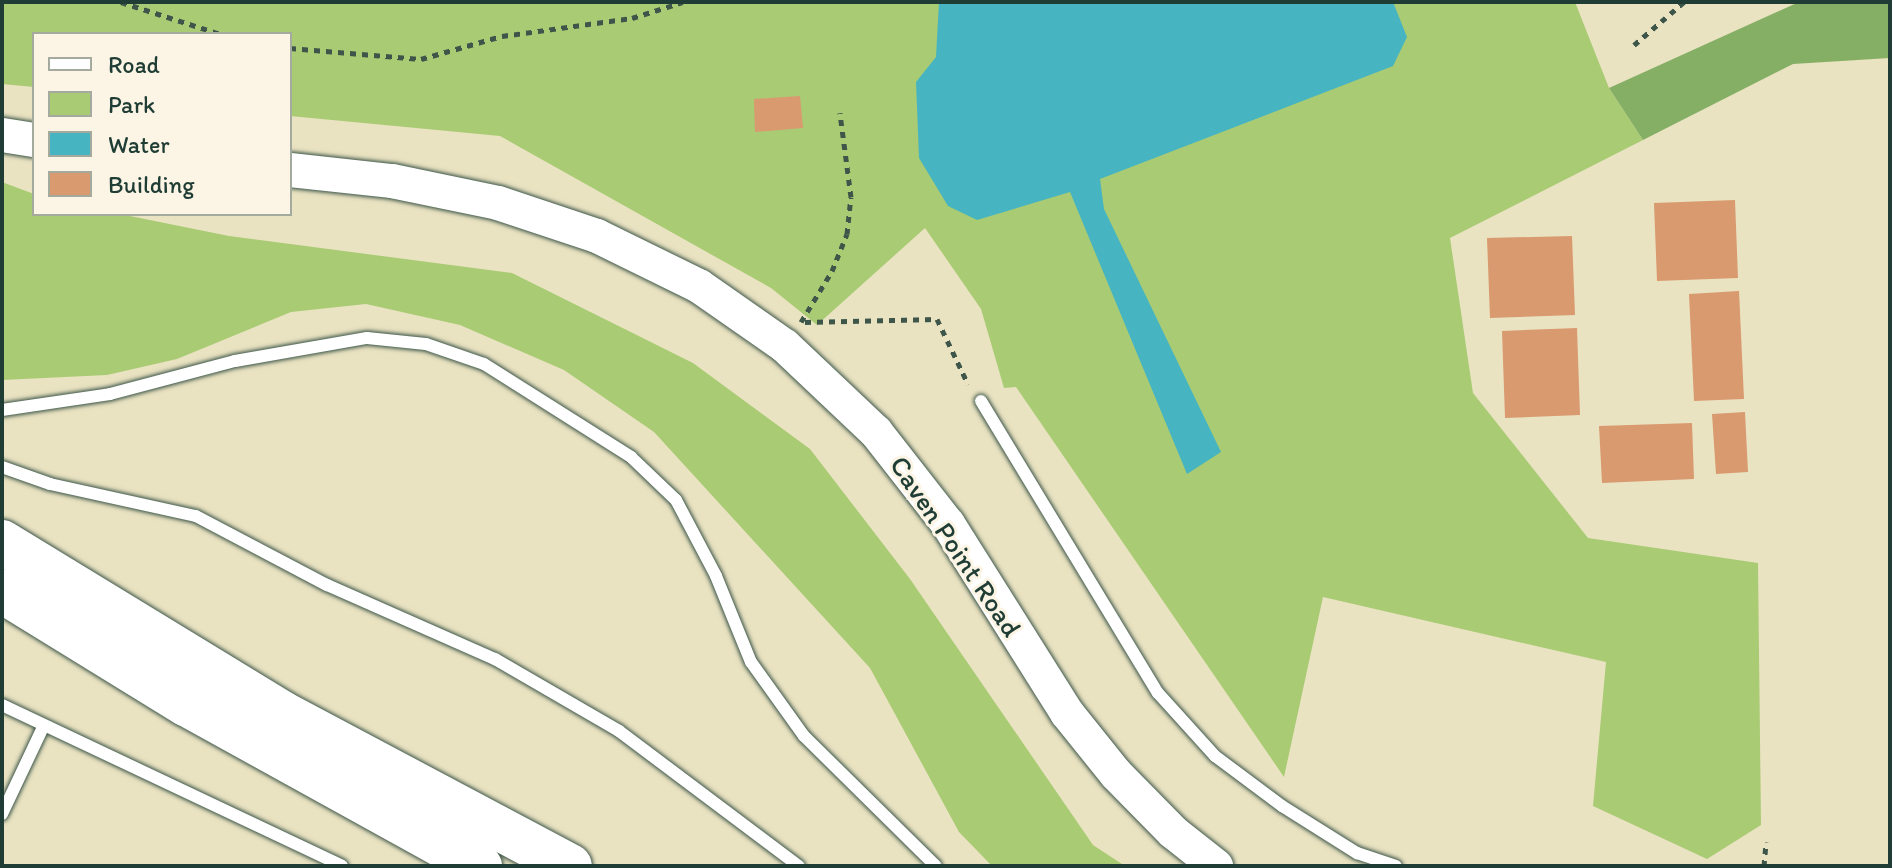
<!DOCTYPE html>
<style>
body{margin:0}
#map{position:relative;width:1892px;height:868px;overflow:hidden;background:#eae3c2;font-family:Itim,sans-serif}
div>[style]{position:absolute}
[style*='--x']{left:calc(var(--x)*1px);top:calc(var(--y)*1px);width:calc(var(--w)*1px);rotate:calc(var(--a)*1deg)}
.green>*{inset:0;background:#a9cb74}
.forest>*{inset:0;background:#86af66}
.water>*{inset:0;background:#46b4c1}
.building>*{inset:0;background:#d99a6f}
.path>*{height:5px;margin-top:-2.5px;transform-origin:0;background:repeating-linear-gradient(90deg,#3d5649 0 6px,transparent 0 12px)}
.roads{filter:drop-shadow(0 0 2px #3d5649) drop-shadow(0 0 2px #3d5649)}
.lane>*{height:12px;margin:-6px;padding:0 6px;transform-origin:6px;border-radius:6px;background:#fff}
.secondary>*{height:34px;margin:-17px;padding:0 17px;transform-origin:17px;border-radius:17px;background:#fff}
.highway>*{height:44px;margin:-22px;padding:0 22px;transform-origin:22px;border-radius:22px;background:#fff}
span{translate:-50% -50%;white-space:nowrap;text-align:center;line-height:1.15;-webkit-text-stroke:6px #fcf5e5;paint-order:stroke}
.street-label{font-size:28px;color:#1f3d34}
.frame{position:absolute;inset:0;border:4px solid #1f3d34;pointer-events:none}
.legend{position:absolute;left:32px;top:32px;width:260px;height:184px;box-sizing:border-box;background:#fcf5e5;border:2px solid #a4ab9e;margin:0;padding:10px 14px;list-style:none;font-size:24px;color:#1f3d34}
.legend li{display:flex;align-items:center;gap:16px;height:40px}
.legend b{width:40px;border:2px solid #a4ab9e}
</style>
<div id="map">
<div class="green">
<i style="clip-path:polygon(2px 2px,1575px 2px,1609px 88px,1643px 140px,1450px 238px,1473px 393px,1588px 538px,1758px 563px,1761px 825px,1707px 859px,1593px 806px,1606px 662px,1323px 597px,1284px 777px,1016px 387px,1004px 388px,981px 309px,925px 228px,817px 325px,771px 288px,500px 136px,290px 116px,290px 34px,34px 34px,34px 87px,2px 84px)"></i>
<i style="clip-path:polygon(2px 182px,34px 194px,34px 214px,120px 214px,229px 236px,512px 273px,693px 363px,810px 449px,910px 579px,1093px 845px,1125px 866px,992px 866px,959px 832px,870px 668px,654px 432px,564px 370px,460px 325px,366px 304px,291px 312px,177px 359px,107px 375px,2px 380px)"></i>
</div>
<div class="forest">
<i style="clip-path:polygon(1799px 2px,1890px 2px,1890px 58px,1793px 64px,1643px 140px,1609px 88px)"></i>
</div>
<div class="water">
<i style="clip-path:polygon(939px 2px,1393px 2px,1407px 37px,1393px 66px,1100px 179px,1104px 209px,1221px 452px,1187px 474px,1070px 192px,977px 220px,948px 206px,919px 158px,916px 82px,936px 57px)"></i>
</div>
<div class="building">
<i style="clip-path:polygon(800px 96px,803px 128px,755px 132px,754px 99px)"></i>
<i style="clip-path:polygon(1735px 200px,1738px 278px,1657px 281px,1654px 203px)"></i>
<i style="clip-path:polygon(1572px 236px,1575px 315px,1490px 318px,1487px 238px)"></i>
<i style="clip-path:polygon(1739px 291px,1744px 399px,1694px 401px,1689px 294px)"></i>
<i style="clip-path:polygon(1577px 328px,1580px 415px,1505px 418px,1502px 331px)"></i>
<i style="clip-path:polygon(1745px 412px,1748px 472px,1716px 474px,1712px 414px)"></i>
<i style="clip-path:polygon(1692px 423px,1694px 479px,1602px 483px,1599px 426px)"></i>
</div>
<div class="path">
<i style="--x:121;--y:2;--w:104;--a:17.9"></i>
<i style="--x:1634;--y:45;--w:66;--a:-40.7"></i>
<i style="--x:290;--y:48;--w:131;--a:4.8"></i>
<i style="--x:421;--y:59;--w:84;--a:-15.9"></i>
<i style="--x:502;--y:36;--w:131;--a:-7.9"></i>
<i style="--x:632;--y:18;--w:53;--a:-17.4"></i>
<i style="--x:801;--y:322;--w:60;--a:-58.7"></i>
<i style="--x:832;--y:271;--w:40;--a:-68"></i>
<i style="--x:847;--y:234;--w:37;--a:-84"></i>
<i style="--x:851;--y:197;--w:85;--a:-97.5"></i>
<i style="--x:805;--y:322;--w:132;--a:-1.3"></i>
<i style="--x:937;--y:319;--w:72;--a:64.5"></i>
<i style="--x:1764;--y:866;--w:24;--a:-85"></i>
</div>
<div class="roads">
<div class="lane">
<i style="--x:981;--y:401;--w:341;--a:58.8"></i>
<i style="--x:1158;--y:693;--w:85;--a:47.9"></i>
<i style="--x:1215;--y:756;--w:84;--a:36.7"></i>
<i style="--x:1282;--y:806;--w:89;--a:32.1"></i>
<i style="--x:1357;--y:853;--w:41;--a:18.4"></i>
<i style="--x:2;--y:410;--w:109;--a:-8.4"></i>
<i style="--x:110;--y:394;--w:129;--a:-14.8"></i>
<i style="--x:235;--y:361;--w:134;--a:-9.9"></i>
<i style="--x:367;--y:338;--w:59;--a:5.8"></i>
<i style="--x:426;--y:344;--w:61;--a:19"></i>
<i style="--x:484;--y:364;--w:174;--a:32.3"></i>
<i style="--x:631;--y:457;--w:62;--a:43.7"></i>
<i style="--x:676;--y:500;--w:86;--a:62.2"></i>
<i style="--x:716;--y:576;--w:93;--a:67.9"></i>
<i style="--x:751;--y:662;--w:91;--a:54.4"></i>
<i style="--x:804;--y:736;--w:185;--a:44.6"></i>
<i style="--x:2;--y:467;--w:51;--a:19.5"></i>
<i style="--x:50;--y:484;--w:149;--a:12.4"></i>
<i style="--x:196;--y:516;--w:148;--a:27.8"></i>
<i style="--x:327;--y:585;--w:184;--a:23.8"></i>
<i style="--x:495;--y:659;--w:143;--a:30.1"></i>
<i style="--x:619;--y:731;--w:225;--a:36.9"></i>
<i style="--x:2;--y:705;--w:376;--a:25.3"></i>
<i style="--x:2;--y:814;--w:98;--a:-64.7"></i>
</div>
<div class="secondary">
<i style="--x:2;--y:135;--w:32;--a:9"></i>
<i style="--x:290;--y:170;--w:103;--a:6.2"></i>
<i style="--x:392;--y:181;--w:108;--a:11.7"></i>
<i style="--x:498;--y:203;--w:104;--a:18.4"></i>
<i style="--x:597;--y:236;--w:114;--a:26.1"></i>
<i style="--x:699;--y:286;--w:105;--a:34.9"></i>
<i style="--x:785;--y:346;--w:125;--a:43.4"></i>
<i style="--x:876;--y:432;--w:117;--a:52"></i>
<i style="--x:948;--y:524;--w:223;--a:57.8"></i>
<i style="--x:1067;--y:713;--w:78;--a:51.2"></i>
<i style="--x:1116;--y:774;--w:81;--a:45.5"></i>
<i style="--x:1173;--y:832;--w:55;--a:38.3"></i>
</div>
<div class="highway">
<i style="--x:2;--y:542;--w:328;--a:31.4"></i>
<i style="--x:282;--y:713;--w:326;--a:28"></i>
<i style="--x:2;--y:591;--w:216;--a:31.6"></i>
<i style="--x:186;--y:704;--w:336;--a:28.9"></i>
</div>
</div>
<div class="street-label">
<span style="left:956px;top:546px;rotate:56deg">Caven Point Road</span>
</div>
<div class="frame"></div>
<ul class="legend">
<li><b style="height:10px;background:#fff"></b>Road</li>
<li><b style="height:22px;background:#a9cb74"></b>Park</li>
<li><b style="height:22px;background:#46b4c1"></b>Water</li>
<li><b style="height:22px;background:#d99a6f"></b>Building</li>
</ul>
</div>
